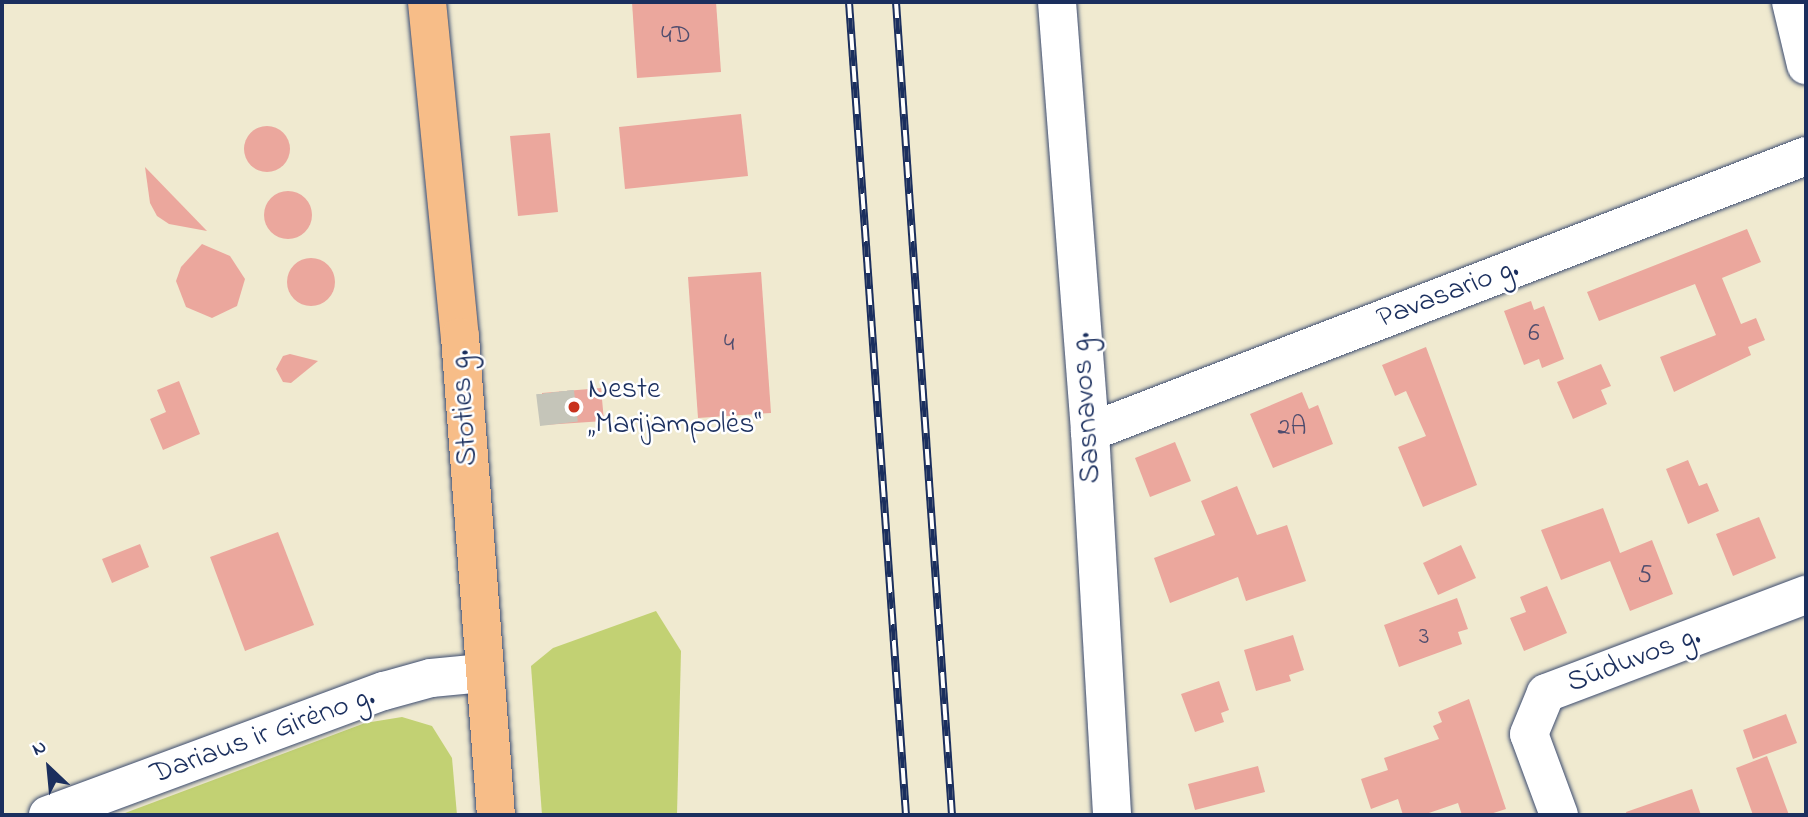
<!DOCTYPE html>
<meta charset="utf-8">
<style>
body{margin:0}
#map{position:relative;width:1808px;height:817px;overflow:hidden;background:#f0ead0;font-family:"Indie Flower",sans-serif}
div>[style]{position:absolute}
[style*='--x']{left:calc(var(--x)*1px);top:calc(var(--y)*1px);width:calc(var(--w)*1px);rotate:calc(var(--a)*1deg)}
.green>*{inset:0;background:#c2d173}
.building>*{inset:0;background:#eba79d}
.round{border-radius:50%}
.minor-tunnel>*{height:38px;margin-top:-19px;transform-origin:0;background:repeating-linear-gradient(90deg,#c5c5b9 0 38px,transparent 0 57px)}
.roads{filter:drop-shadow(0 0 2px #3b4b6f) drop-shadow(0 0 2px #3b4b6f)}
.minor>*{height:38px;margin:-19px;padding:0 19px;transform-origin:19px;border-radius:19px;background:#fff}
.major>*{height:38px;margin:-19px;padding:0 19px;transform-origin:19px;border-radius:19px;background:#f7bd88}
.rail>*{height:8px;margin-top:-4px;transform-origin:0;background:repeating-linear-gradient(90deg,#fff 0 16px,#1b2f5e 0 32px);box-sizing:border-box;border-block:2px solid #1b2f5e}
.dots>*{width:19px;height:19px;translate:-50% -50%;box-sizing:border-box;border:4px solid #fff;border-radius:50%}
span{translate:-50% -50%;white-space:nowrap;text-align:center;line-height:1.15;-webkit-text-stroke:5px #fff;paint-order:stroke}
.number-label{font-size:26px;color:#4f4d6e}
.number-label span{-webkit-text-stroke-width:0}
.street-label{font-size:30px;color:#1b2f5e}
.poi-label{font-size:30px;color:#1b2f5e}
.left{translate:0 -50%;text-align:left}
.frame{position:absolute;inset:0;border:4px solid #1b2f5e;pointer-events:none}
.north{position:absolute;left:14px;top:733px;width:70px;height:70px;-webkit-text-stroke:5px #fff;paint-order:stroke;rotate:334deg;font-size:19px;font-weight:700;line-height:28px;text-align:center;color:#1b2f5e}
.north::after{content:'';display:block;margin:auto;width:24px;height:32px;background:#1b2f5e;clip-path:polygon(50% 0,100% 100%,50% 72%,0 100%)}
</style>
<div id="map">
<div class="green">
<i style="clip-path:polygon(656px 611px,681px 651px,677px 815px,542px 815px,531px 666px,553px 648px)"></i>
<i style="clip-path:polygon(402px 717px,432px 726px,452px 758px,457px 815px,125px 813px,365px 723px)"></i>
</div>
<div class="building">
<i style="clip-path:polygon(632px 2px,716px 2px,721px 72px,637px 78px)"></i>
<i style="clip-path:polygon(741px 114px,748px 176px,625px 189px,619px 127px)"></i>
<i class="round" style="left:244px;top:126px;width:46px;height:46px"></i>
<i style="clip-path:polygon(550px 133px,558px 212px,518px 216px,510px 136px)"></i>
<i style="clip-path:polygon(145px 167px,207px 231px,169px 224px,157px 216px,150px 203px)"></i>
<i class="round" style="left:264px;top:191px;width:48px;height:48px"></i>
<i style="clip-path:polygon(1747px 229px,1761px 262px,1722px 278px,1741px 324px,1756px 318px,1765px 340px,1748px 347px,1751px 355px,1674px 392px,1660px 357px,1716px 335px,1695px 284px,1599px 321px,1587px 292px)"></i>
<i style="clip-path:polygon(202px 244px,230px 256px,245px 279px,237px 306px,212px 318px,186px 307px,176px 281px,181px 267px)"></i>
<i class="round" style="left:287px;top:258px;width:48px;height:48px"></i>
<i style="clip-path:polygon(761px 272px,771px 413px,698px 418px,688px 277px)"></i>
<i style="clip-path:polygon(1531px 301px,1534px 310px,1544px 306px,1564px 359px,1542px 368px,1539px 359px,1524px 365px,1504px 311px)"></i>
<i style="clip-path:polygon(1426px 347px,1477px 485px,1423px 507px,1398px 447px,1426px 436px,1406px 391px,1395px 396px,1382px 365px)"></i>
<i style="clip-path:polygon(290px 354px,318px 361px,291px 383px,283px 382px,276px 369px,283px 356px)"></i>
<i style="clip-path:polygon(1601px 364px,1611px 386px,1601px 390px,1607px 404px,1573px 419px,1557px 382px)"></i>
<i style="clip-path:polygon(179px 381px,200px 434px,163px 450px,150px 419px,166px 412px,157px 390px)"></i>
<i style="clip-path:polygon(601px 388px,604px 421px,544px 425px,542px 393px)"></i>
<i style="clip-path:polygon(1302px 392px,1309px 409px,1318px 405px,1333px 444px,1273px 468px,1250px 414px)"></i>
<i style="clip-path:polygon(1175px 442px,1191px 481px,1150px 497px,1135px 458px)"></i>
<i style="clip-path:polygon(1688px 460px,1699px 486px,1707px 483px,1719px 511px,1688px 524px,1666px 469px)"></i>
<i style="clip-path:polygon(1237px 486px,1257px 535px,1287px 525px,1306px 581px,1246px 601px,1238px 577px,1170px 603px,1154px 558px,1215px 535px,1201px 501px)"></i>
<i style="clip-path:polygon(1603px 508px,1620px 553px,1652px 540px,1673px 594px,1630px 611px,1610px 561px,1561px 580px,1541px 530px)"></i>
<i style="clip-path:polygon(1759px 517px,1776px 558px,1733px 576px,1716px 534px)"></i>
<i style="clip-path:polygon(278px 532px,314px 625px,245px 651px,210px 557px)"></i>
<i style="clip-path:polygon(140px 544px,149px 567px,112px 583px,102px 559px)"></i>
<i style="clip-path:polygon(1461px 545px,1476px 578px,1438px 595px,1423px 563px)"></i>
<i style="clip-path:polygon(1547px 586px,1567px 633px,1524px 651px,1510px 618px,1526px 612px,1520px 597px)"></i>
<i style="clip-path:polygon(1457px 598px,1468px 629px,1458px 632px,1462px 644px,1399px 667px,1384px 625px)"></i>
<i style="clip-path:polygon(1293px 635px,1304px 670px,1289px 675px,1291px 681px,1256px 691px,1244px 650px)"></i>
<i style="clip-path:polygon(1219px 681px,1229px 710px,1221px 713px,1224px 722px,1195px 732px,1181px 694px)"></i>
<i style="clip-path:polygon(1469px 699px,1506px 809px,1487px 815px,1462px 815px,1458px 803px,1423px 815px,1403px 815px,1398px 799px,1371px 809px,1361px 779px,1388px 770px,1384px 758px,1439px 739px,1433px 726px,1442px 722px,1438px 712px)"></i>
<i style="clip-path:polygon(1786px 714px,1797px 743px,1753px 759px,1743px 730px)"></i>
<i style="clip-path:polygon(1767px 756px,1789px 815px,1753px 815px,1736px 768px)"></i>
<i style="clip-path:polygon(1258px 766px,1265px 792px,1195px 810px,1188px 784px)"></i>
<i style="clip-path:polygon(1692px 789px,1701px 815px,1627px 815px,1626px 812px)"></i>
</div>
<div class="minor-tunnel">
<i style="--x:555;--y:392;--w:32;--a:83"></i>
</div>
<div class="roads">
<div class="minor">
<i style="--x:1057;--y:2;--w:431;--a:85.6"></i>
<i style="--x:1090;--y:432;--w:384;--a:86.7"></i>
<i style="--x:1791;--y:2;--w:65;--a:76.6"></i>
<i style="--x:1090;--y:432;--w:767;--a:-21.08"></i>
<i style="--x:48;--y:815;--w:358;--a:-20.3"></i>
<i style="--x:384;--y:691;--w:49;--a:-15.5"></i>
<i style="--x:431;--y:678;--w:52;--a:-5.5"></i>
<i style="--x:1559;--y:815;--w:86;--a:-110.3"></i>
<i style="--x:1529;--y:734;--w:44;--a:-67.5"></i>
<i style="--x:1546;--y:693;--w:278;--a:-20.7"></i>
</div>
<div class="major">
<i style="--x:427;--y:2;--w:337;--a:84.4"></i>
<i style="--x:460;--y:337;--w:479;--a:85.7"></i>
</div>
</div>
<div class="rail">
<i style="--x:849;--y:2;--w:815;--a:85.99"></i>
<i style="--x:896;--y:2;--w:815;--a:86.06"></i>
</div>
<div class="dots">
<i style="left:574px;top:407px;background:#c8321e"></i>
</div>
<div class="number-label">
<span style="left:676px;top:37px">4D</span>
<span style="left:1534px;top:335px">6</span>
<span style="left:729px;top:345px">4</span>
<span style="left:1292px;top:429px">2A</span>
<span style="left:1645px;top:577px">5</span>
<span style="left:1424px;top:638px">3</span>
</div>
<div class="street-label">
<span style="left:1448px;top:294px;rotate:-21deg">Pavasario g.</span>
<span style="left:465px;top:408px;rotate:-94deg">Stoties g.</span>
<span style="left:1087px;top:408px;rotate:-94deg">Sasnavos g.</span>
<span style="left:1634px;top:660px;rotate:-21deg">Sūduvos g.</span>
<span style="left:263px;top:736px;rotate:-20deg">Dariaus ir Girėno g.</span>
</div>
<div class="poi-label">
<span class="left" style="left:588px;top:407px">Neste<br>„Marijampolės“</span>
</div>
<div class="frame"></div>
<div class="north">N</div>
</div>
